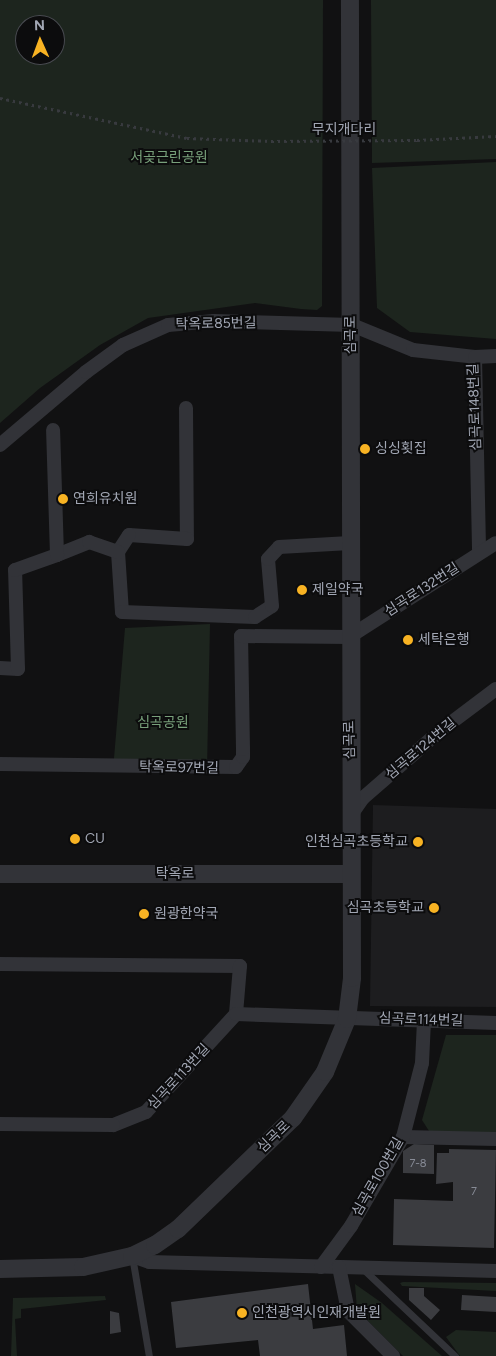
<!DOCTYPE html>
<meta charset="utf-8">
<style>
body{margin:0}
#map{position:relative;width:496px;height:1356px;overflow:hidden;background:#111112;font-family:Figtree,"Noto Sans KR",sans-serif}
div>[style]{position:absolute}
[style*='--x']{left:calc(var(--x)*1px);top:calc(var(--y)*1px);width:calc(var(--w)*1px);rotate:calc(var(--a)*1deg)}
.built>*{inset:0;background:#1d1d1f}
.green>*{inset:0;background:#1d251e}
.building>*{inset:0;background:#3b3c40}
.path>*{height:2.5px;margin-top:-1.25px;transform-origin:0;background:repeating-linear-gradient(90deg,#383a3f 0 2.5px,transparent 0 6.5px)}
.service>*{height:7px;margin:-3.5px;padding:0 3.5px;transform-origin:3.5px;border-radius:3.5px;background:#323338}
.minor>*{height:14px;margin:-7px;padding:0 7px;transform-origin:7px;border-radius:7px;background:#323338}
.tertiary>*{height:18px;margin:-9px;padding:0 9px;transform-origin:9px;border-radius:9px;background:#323338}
.path-bridge>*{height:2.5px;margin-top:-1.25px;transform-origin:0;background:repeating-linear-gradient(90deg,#383a3f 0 2.5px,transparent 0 6.5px)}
.dots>*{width:14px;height:14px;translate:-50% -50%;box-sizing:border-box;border:2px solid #0c0c0d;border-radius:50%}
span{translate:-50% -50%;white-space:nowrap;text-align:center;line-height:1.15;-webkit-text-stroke:4px #0c0c0d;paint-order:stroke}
.number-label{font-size:11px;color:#888c97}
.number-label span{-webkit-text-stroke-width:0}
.street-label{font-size:14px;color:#a2a7b4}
.park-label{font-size:14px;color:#78a07b}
.poi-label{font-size:14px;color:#a2a7b4}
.left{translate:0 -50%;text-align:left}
.right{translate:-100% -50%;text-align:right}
.north{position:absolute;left:15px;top:15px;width:50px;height:50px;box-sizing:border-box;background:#0c0c0d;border:1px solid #484a50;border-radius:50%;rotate:358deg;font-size:14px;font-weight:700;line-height:20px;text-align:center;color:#a2a7b4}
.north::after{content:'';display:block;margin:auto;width:18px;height:22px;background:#f8b323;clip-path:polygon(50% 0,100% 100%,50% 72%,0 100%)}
</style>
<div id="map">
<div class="built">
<i style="clip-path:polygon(373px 805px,496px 809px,496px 1007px,370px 1006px)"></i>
</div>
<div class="green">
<i style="clip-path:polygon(evenodd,0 0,323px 0,322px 306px,317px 310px,301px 309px,255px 303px,148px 318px,100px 345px,40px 388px,0 423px,0 0,25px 25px,55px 25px,55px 55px,25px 55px,25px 25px)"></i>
<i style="clip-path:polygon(371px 0,496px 0,496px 159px,372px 163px)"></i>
<i style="clip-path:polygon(496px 162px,496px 339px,410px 332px,377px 308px,372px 168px)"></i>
<i style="clip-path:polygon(210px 624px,207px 769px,113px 770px,125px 628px)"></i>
<i style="clip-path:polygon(446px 1035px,496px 1035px,496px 1134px,429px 1131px,422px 1120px)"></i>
<i style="clip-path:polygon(403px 1282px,496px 1283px,496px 1291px,402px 1286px,400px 1283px)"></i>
<i style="clip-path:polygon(355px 1284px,382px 1303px,442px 1356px,403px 1356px,357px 1310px)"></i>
<i style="clip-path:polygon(105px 1296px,106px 1300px,21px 1309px,21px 1318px,15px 1319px,17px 1356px,11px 1356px,13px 1298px)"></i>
<i style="clip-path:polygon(456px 1330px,496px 1332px,496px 1356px,460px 1356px,446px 1337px)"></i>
</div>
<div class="building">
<i style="clip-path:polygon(414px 1144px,434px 1145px,434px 1174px,403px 1173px,403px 1151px)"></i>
<i style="clip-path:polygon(449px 1149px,496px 1150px,494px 1248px,393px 1245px,394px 1199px,453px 1201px,453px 1182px,436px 1184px,437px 1153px,449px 1153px)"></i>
<i style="clip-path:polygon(308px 1284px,313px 1329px,344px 1325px,347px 1356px,260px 1356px,258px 1340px,176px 1348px,171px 1302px)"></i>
<i style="clip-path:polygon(409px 1288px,424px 1288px,424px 1296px,440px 1310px,431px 1320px,409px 1300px)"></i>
<i style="clip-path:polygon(462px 1295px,496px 1297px,496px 1312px,461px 1310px)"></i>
<i style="clip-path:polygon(110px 1311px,119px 1313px,121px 1332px,110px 1334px)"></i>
</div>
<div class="path">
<i style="--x:0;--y:98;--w:191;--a:12.1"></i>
<i style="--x:187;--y:138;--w:84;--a:2"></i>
<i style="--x:417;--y:140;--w:79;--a:-2.9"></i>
</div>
<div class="service">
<i style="--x:132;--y:1256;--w:101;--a:80.4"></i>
<i style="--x:362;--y:1268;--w:128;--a:43.4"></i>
</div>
<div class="minor">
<i style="--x:475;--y:357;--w:196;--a:88.8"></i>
<i style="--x:186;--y:408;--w:131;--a:89.6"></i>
<i style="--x:187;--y:539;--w:58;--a:-176.1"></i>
<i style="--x:129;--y:535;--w:20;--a:123"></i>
<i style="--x:118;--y:552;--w:60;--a:86.2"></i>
<i style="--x:122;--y:612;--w:133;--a:2.2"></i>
<i style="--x:255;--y:617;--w:20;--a:-33"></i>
<i style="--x:272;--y:606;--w:47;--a:-94.9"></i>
<i style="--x:268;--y:559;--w:16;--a:-47"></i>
<i style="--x:279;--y:547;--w:71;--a:-3.2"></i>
<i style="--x:0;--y:445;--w:113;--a:-40.3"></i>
<i style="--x:86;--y:372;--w:46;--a:-36.1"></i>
<i style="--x:123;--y:345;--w:49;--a:-24"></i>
<i style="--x:168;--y:325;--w:46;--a:-5"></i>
<i style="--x:214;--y:321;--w:138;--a:1.7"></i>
<i style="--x:352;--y:325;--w:66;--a:22.3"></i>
<i style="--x:413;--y:350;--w:62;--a:6.4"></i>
<i style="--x:475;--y:357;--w:21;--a:-3"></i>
<i style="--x:57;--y:555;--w:35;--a:-22"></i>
<i style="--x:89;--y:542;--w:31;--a:19"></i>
<i style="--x:0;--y:668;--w:18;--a:3"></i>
<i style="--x:18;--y:669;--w:99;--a:-91.7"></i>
<i style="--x:15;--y:570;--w:45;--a:-19.7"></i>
<i style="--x:57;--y:555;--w:125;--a:-91.8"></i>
<i style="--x:0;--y:764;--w:236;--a:0.7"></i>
<i style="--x:236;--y:767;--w:12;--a:-55"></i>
<i style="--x:243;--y:757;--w:8;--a:-90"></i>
<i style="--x:243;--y:749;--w:113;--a:-91"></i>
<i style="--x:241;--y:636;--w:108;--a:0.5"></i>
<i style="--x:349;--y:637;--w:174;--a:-32.6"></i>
<i style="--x:351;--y:815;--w:21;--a:-55"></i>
<i style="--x:363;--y:798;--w:102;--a:-41"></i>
<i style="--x:440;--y:731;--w:70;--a:-36.9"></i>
<i style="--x:0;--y:964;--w:240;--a:0.5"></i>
<i style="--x:240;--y:966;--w:48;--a:94.8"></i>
<i style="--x:236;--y:1014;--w:133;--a:132.6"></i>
<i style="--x:146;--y:1112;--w:35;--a:158"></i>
<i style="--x:113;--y:1125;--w:113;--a:-179.5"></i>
<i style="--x:236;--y:1014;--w:260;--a:2"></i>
<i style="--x:403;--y:1137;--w:93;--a:1.2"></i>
<i style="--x:132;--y:1256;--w:18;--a:19"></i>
<i style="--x:149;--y:1262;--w:347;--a:1.5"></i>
<i style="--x:321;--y:1267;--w:51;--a:-53.8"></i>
<i style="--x:351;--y:1226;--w:103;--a:-59.7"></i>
<i style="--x:403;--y:1137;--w:76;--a:-75.6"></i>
<i style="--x:422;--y:1063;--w:43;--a:-87.3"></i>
<i style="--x:339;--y:1267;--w:45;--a:78.4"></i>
<i style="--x:348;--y:1311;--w:64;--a:45"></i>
</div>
<div class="tertiary">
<i style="--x:0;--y:874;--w:350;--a:0"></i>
<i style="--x:0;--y:1269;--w:83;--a:-1.4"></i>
<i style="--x:83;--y:1267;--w:50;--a:-12.7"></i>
<i style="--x:132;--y:1256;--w:25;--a:-26"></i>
<i style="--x:155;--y:1245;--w:28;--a:-35"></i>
<i style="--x:178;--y:1229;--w:160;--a:-44"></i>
<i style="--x:293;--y:1118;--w:56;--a:-55.2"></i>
<i style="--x:325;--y:1072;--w:57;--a:-67.5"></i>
<i style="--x:347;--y:1019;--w:41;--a:-83"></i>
<i style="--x:352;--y:978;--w:978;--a:-90.12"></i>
</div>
<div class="path-bridge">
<i style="--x:271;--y:141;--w:146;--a:-0.4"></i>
</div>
<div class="dots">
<i style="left:365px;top:449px;background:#f8b323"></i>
<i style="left:63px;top:499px;background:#f8b323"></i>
<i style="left:302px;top:590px;background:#f8b323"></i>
<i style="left:408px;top:640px;background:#f8b323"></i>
<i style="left:75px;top:839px;background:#f8b323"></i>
<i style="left:418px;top:842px;background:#f8b323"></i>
<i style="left:434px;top:908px;background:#f8b323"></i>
<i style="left:144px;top:914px;background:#f8b323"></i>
<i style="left:242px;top:1313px;background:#f8b323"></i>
</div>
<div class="number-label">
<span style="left:418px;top:1164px">7-8</span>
<span style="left:474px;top:1192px">7</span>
</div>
<div class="street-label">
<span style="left:344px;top:130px">무지개다리</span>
<span style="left:216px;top:324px;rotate:-1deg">탁옥로85번길</span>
<span style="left:351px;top:335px;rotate:-90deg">심곡로</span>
<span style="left:475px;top:407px;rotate:-92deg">심곡로148번길</span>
<span style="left:422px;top:590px;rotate:-33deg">심곡로132번길</span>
<span style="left:350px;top:740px;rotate:-91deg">심곡로</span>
<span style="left:421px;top:749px;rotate:-40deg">심곡로124번길</span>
<span style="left:179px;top:768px;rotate:1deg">탁옥로97번길</span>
<span style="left:175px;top:874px">탁옥로</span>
<span style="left:421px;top:1020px;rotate:2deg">심곡로114번길</span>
<span style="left:179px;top:1077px;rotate:-47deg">심곡로113번길</span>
<span style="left:274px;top:1137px;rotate:-44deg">심곡로</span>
<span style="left:378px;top:1177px;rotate:-60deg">심곡로100번길</span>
</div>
<div class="park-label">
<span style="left:169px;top:158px">서곶근린공원</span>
<span style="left:163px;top:723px">심곡공원</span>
</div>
<div class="poi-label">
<span class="left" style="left:375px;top:449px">싱싱횟집</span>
<span class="left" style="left:73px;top:499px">연희유치원</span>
<span class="left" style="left:312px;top:590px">제일약국</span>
<span class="left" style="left:418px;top:640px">세탁은행</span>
<span class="left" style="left:85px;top:839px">CU</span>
<span class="right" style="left:408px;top:842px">인천심곡초등학교</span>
<span class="right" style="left:424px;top:908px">심곡초등학교</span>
<span class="left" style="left:154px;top:914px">원광한약국</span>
<span class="left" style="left:252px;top:1313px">인천광역시인재개발원</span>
</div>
<div class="north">N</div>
</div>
